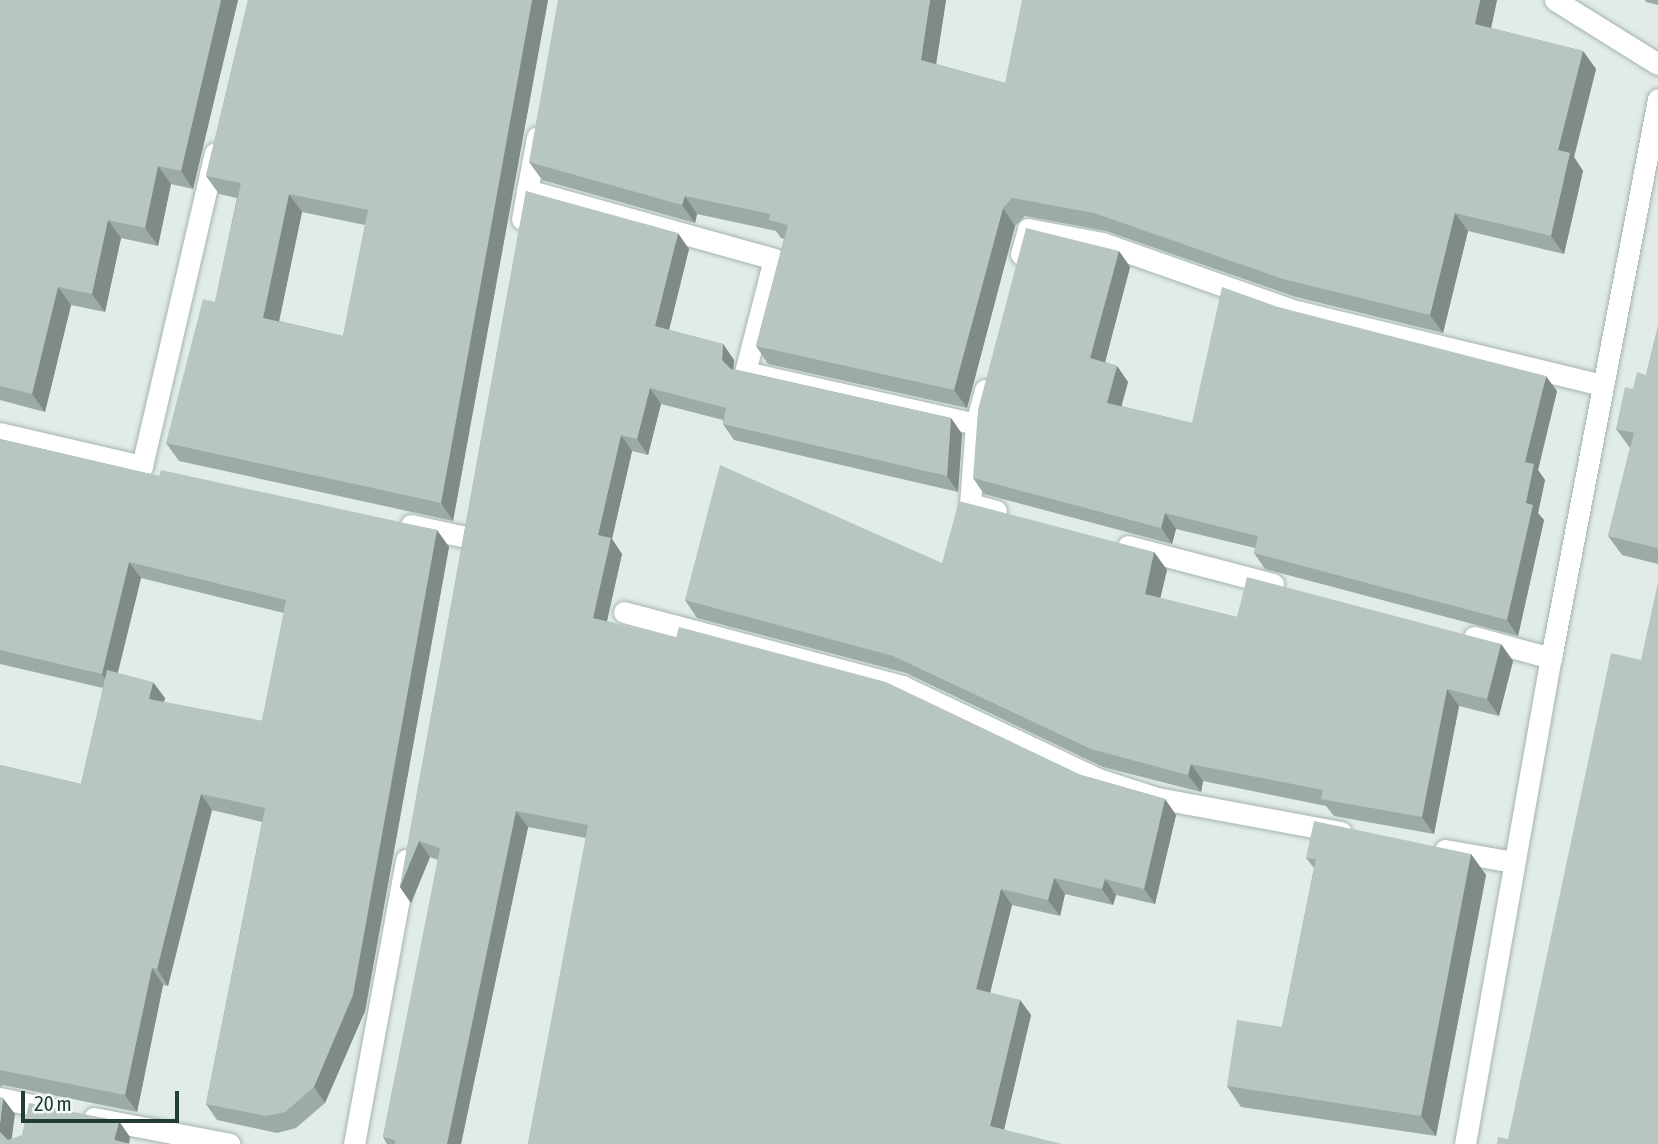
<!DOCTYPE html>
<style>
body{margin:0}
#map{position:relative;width:1658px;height:1144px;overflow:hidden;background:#e1ece7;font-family:"Asap Condensed",sans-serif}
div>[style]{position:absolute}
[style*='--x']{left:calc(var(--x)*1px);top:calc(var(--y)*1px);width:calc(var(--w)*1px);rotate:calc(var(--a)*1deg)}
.roads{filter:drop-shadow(0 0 2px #a4b4ae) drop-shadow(0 0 2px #a4b4ae)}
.minor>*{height:21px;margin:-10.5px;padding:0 10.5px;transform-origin:10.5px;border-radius:10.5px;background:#fff}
.wall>*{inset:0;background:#9daba5}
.shaded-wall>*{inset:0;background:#808b86}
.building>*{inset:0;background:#b7c7c0}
span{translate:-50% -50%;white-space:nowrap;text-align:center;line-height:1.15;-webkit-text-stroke:5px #f2f8f5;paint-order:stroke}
.scale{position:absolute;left:21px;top:1091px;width:158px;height:32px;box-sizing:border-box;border:4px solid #213d35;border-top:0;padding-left:9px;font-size:21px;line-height:24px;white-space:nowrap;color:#213d35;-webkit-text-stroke:5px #f2f8f5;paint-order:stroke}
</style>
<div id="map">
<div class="roads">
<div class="minor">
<i style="--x:1555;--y:0;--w:121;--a:31.9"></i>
<i style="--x:527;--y:190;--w:256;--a:15.6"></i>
<i style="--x:774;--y:259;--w:117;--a:104.4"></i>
<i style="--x:745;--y:372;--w:237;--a:12.7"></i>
<i style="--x:522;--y:219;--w:83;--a:-79.6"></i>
<i style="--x:1021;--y:254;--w:26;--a:-74"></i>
<i style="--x:1028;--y:229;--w:75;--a:10.7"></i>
<i style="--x:1102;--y:243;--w:201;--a:19.4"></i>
<i style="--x:1292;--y:310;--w:318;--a:13.6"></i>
<i style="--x:985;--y:390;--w:35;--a:105"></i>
<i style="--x:976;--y:424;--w:80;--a:94.3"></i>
<i style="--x:970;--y:504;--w:27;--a:15"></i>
<i style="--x:0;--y:433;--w:146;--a:13.1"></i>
<i style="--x:142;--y:466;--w:321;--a:-76.9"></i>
<i style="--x:411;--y:525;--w:56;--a:12.3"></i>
<i style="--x:1128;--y:546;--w:150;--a:14.7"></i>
<i style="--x:624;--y:612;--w:288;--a:14.9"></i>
<i style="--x:902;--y:686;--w:217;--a:25.4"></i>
<i style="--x:1098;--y:779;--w:62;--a:17.9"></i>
<i style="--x:1157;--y:798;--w:187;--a:10.5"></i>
<i style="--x:1474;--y:637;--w:80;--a:15.3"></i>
<i style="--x:1445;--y:850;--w:70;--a:9.9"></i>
<i style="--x:0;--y:1098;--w:57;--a:12.1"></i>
<i style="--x:94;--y:1118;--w:138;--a:10.8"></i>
<i style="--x:354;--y:1144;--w:289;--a:-79.6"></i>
<i style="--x:1465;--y:1144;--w:494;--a:-80"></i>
<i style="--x:1551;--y:658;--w:569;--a:-79.16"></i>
</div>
</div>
<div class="wall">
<i style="clip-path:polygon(0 0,238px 0,193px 189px,171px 184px,158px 246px,121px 238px,105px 312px,71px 305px,45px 412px,0 400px)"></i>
<i style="clip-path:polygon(evenodd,248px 0,548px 0,453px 521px,179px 461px,166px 443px,215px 302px,237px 198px,219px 194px,206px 176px,248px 0,302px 212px,365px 225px,343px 336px,279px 321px,302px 212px)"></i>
<i style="clip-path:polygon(946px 0,936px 64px,1005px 83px,1497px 0,1491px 28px,1583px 51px,1596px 69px,1574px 157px,1583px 171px,1564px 254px,1468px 231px,1443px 333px,1296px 297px,1106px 231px,1025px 216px,1015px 226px,967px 408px,768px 364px,756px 346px,784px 239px,781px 238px,776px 231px,697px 214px,695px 223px,542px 180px,529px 162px)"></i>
<i style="clip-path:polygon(1645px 0,1658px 0,1658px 5px,1646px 2px)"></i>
<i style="clip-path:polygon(526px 191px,689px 249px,669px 330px,723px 344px,734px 360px,733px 369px,951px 418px,962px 434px,958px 492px,734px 440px,723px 424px,723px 420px,661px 404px,648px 455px,632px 451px,612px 539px,622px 554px,607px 621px,1081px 775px,1165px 799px,1176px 815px,1155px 904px,1116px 895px,1113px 905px,1065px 894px,1060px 916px,1012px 905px,990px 993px,1020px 1000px,1031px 1015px,1004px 1130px,528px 1144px,586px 838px,528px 827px,461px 1144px,387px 1144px,383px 1137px,438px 860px,430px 857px,411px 903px,400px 887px)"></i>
<i style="clip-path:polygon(1119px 251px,1130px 267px,1105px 362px,1117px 366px,1128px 382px,1121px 406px,1192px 423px,1278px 307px,1557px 391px,1538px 470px,1545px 480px,1538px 513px,1544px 520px,1518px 636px,1265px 569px,1254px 553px,1255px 548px,1176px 529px,1172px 544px,984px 494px,973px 478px)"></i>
<i style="clip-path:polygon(1658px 326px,1658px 564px,1622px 555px,1608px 536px,1630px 448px,1616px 429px,1633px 389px,1646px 375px)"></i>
<i style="clip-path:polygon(evenodd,0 439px,159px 476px,437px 530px,449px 547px,365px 1011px,325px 1103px,296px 1128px,277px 1133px,217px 1120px,206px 1104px,262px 822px,212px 810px,168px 986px,163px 985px,137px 1112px,3px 1085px,0 1087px,0 765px,81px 784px,103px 688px,0 664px,0 439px,141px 578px,284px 613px,262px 721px,164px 702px,165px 698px,118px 673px,141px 578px)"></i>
<i style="clip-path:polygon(1154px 552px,1167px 570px,1160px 598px,1237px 617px,1501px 644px,1513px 661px,1499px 716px,1459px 706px,1434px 834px,1334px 816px,1326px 806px,1203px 781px,1201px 792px,1103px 767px,906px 673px,697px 618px,685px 600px,942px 563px)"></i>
<i style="clip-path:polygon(1471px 854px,1486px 875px,1436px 1136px,1241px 1107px,1227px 1086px,1282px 1027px,1314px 868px,1306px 858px)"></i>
</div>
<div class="shaded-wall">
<i style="clip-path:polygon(221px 0,238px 0,193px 189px,181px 171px)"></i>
<i style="clip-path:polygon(532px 0,548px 0,453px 521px,441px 503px)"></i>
<i style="clip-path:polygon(930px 0,946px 0,934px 78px,921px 60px)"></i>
<i style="clip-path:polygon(1480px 0,1497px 0,1488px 42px,1475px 24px)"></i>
<i style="clip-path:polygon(1583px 51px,1596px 69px,1574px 157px,1583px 171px,1564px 254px,1551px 236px,1558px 150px)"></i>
<i style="clip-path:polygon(158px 166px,171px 184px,158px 246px,145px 228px)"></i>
<i style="clip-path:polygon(289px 194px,302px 212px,276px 336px,263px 318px)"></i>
<i style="clip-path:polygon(685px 196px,697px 214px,695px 223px,682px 205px)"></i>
<i style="clip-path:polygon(1003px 208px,1015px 226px,967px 408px,954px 390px)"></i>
<i style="clip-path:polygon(1455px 213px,1468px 231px,1443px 333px,1430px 315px)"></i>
<i style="clip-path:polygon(108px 220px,121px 238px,105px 312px,92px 294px)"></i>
<i style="clip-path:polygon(678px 233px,689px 249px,666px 342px,655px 326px)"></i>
<i style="clip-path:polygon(1119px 251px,1130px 267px,1102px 374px,1090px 358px)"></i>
<i style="clip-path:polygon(58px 287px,71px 305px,45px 412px,32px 394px)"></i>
<i style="clip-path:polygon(723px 344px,734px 360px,733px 376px,722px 360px)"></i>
<i style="clip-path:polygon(1117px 366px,1128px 382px,1118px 419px,1107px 403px)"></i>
<i style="clip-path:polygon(1546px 376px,1557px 391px,1538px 470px,1545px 480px,1538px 513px,1544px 520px,1518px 636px,1507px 620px,1525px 462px)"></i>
<i style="clip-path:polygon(650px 388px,661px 404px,648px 455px,637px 439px)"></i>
<i style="clip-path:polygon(951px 418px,962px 434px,958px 492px,947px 476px)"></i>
<i style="clip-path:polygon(621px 435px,632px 451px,612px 539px,622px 554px,604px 634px,593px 618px,598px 535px)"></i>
<i style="clip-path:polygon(1165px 513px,1176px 529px,1172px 544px,1161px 528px)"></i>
<i style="clip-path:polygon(437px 530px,449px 547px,365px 1011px,325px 1103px,314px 1087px)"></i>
<i style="clip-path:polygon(1154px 552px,1167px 570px,1157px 612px,1145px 594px)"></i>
<i style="clip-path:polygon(129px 562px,141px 578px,113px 691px,102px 674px)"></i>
<i style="clip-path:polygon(1501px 644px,1513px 661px,1499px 716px,1487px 699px)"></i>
<i style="clip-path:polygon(153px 682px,165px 698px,161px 715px,149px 699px)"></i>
<i style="clip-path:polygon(1447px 689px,1459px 706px,1434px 834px,1422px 817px)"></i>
<i style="clip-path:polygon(1191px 764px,1203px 781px,1201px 792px,1188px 775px)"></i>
<i style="clip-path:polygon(201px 794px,212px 810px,168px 986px,157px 969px)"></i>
<i style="clip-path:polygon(1165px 799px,1176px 815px,1155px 904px,1144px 889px)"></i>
<i style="clip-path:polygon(516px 811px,528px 827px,461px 1144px,447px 1144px)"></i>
<i style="clip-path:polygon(419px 841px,430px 857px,411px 903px,400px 887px)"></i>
<i style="clip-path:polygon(1471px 854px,1486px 875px,1436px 1136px,1421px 1116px)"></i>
<i style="clip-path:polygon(1054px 878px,1065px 894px,1060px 916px,1048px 900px)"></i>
<i style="clip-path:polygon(1105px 879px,1116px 895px,1113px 905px,1102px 889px)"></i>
<i style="clip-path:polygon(1001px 889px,1012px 905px,987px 1005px,976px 989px)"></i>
<i style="clip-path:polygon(152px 968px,163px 985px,137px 1112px,125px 1095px)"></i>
<i style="clip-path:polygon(1020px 1000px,1031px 1015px,1001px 1142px,990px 1126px)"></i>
<i style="clip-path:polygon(3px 1098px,15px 1114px,11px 1144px,0 1133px,0 1123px)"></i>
<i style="clip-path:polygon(119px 1121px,130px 1137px,129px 1144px,114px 1140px)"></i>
</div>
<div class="building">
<i style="clip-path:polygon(0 0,221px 0,181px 171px,158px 166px,145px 228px,108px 220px,92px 294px,58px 287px,32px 394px,0 386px)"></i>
<i style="clip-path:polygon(evenodd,248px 0,532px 0,441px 503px,166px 443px,203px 299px,215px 302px,241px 183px,206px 176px,248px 0,289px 194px,368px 210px,343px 336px,263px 318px,289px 194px)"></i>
<i style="clip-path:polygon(558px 0,930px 0,921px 60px,1005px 83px,1022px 0,1480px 0,1475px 24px,1583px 51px,1558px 150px,1570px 153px,1551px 236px,1455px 213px,1430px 315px,1283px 279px,1094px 213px,1012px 198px,1003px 208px,954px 390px,756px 346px,788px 225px,769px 220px,770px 214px,685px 196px,682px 205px,529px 162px)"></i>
<i style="clip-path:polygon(526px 191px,678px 233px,655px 326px,723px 344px,722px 360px,731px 369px,951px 418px,947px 476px,723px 424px,726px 408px,650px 388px,637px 439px,621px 435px,598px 535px,611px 538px,593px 618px,676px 638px,679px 627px,886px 682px,1081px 775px,1165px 799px,1144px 889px,1105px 879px,1102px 889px,1054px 878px,1048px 900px,1001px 889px,976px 989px,1020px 1000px,990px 1126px,1062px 1144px,528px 1144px,588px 825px,516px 811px,447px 1144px,395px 1144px,395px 1140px,383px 1137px,440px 848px,419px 841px,400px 887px)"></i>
<i style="clip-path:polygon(1026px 228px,1119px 251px,1090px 358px,1117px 366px,1107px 403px,1192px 423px,1222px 287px,1278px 307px,1546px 376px,1525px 462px,1534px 464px,1526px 503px,1533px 505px,1507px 620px,1254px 553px,1258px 536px,1165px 513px,1161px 528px,973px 478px,978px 410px)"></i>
<i style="clip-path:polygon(1658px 326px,1658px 548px,1608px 536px,1634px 433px,1616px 429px,1625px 387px,1633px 389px,1637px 372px,1646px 375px)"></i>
<i style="clip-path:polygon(0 439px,159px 476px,161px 470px,437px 530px,353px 995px,314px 1087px,285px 1112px,266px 1116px,206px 1104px,265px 808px,201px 794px,157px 969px,152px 968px,125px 1095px,0 1070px,0 765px,81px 784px,107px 670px,153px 682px,149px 699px,262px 721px,286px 600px,129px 562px,102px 674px,0 650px)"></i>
<i style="clip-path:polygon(720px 465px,942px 563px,959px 501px,1154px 552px,1145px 594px,1237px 617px,1247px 577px,1501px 644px,1487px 699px,1447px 689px,1422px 817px,1321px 799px,1323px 790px,1191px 764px,1188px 775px,1091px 749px,893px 656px,685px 600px)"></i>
<i style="clip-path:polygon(1658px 582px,1658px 1144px,1497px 1144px,1498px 1137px,1508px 1139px,1611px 653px,1641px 660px)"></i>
<i style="clip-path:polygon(1314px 821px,1471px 854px,1421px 1116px,1227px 1086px,1237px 1020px,1282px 1027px,1316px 859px,1306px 858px)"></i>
<i style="clip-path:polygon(0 1097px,3px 1098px,0 1123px)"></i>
<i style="clip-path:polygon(29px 1103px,119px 1121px,114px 1140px,131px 1144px,0 1144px,0 1132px,8px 1140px,22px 1135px)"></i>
</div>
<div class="scale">20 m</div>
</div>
